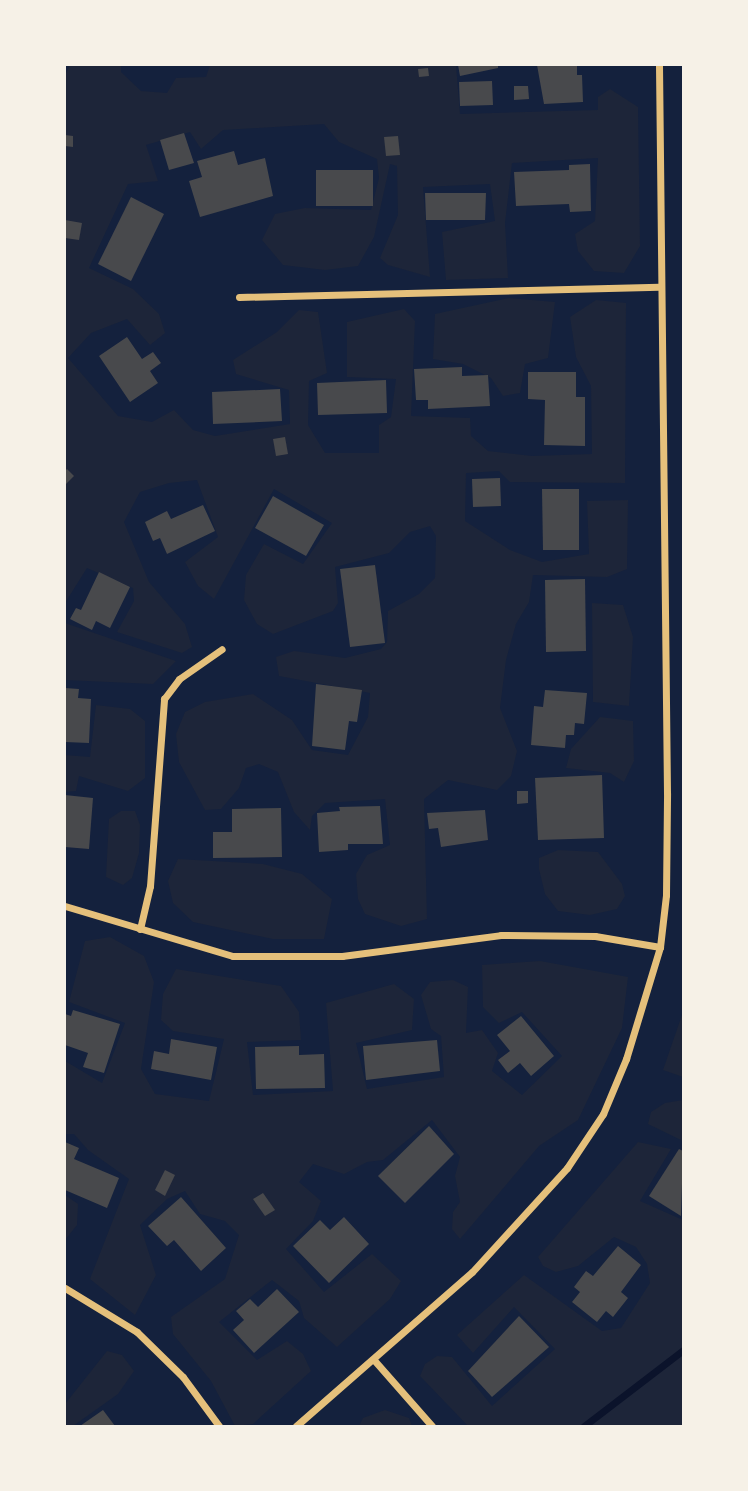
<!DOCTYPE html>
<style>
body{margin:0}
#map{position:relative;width:748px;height:1491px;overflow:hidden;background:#14213d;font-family:Montserrat,sans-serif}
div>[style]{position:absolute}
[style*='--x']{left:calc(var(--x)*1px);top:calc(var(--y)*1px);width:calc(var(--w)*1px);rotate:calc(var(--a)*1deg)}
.green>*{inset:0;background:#1d2539}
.stream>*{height:7px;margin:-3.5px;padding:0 3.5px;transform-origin:3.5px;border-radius:3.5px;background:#0b132b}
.building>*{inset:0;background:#48494c}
.minor>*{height:7px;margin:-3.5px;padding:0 3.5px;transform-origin:3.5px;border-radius:3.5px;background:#e5c07b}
span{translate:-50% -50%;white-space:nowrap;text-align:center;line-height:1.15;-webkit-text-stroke:7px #f6f1e7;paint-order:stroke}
.frame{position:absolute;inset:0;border:66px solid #f6f1e7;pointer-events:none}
</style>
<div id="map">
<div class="green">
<i style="clip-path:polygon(70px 65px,121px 65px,121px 72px,141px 91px,167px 93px,176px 78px,206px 77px,210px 65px,456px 65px,460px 114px,598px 110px,598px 97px,610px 89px,638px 107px,640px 246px,624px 273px,594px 271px,578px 251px,575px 234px,595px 221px,598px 158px,512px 163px,505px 223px,508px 278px,446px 280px,442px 232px,495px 221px,490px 184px,423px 187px,430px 277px,388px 265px,380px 258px,398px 215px,397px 166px,390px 164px,374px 237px,358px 266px,325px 270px,283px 265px,262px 240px,275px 214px,305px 208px,371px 210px,379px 178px,377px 159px,339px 142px,324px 124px,223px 130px,201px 149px,190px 132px,146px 145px,158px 181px,128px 184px,89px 268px,133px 289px,159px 314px,165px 333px,150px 345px,127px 319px,91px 333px,68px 358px,118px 416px,152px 422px,174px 410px,193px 430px,215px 436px,290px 424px,289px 390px,236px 374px,233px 360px,277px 332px,299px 310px,318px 312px,327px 373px,309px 381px,308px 425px,325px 453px,379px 453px,379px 425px,391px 417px,396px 379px,347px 377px,347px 322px,404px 309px,415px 321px,411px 416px,470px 418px,471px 436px,488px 451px,532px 456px,592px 454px,591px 386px,576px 357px,570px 317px,596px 300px,626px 303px,625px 483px,510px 482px,499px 471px,466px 473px,465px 521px,510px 550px,542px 562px,589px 554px,587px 501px,628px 500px,627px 569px,607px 577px,533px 575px,529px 602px,516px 624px,506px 660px,500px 708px,517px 751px,511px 776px,497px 790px,448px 780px,424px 799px,427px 919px,401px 926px,365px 914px,358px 899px,356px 874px,367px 855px,390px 845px,385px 799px,325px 803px,312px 816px,310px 830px,294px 812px,278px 772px,259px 764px,246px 768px,239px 788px,221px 809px,205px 810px,179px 762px,176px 734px,185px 712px,205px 702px,253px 694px,292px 720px,312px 750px,348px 755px,368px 717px,370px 693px,279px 676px,276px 657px,294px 651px,345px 658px,381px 649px,387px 642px,388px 611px,419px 594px,435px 578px,436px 536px,430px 526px,410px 532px,389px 553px,335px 567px,338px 603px,333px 611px,273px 634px,257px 624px,244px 600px,246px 575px,264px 544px,303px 564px,332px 523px,274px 489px,214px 599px,198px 586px,185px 562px,218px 537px,197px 480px,169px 483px,140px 492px,124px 522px,149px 582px,185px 624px,192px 647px,182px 653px,117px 632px,134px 601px,133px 588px,87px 568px,65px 603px,65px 75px)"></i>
<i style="clip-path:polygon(509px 298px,555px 302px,548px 358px,525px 364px,520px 393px,503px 396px,491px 378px,463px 364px,433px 359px,435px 314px)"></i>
<i style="clip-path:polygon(592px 603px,623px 605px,633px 637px,629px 706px,593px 702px)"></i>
<i style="clip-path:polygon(65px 623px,176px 661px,153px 684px,65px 680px)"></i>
<i style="clip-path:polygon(96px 705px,130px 709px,145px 721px,145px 778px,128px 791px,79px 776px,76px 791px,65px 792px,65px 755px,90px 757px)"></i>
<i style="clip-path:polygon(600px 717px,633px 721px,634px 761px,624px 782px,610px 773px,566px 768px,571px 749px)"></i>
<i style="clip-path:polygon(121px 811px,135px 811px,140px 825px,139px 853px,132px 878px,123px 885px,106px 877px,109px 819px)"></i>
<i style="clip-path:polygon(558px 850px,598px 852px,622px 884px,625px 896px,617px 909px,590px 915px,558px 911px,545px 894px,539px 869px,539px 858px)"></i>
<i style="clip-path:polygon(178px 859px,263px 864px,302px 874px,332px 899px,324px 939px,273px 939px,193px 922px,173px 903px,168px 881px)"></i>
<i style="clip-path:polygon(110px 937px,144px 956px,154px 982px,141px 1069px,155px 1094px,209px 1101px,224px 1039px,173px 1031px,161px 1020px,163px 994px,176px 969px,281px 986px,299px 1012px,301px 1040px,247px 1042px,253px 1095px,333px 1091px,326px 1003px,394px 984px,414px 999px,412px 1030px,356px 1043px,367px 1089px,444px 1077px,441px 1036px,431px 1029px,421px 995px,430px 982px,453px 980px,468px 987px,466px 1033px,482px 1030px,498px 1053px,492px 1071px,522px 1095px,562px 1056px,522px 1012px,499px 1023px,483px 1007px,482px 965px,540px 961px,628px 977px,622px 1028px,578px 1120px,539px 1146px,460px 1239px,452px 1229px,453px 1212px,460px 1202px,455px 1176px,460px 1157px,432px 1120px,383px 1160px,367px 1162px,344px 1174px,313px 1164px,299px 1182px,321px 1201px,313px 1221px,286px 1249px,324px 1292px,372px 1254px,401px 1281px,390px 1299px,337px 1347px,304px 1318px,299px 1301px,272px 1280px,219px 1322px,257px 1360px,287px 1341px,303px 1354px,311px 1371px,253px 1424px,235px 1426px,211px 1381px,173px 1334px,171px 1317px,225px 1279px,239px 1235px,225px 1221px,200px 1214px,185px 1191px,167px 1199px,140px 1225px,156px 1275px,135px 1315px,90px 1279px,129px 1179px,88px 1150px,74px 1134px,65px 1134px,65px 1061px,102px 1083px,125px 1023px,69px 1002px,85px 941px)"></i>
<i style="clip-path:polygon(683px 1012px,683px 1077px,663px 1070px)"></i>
<i style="clip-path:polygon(683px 1100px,683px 1141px,648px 1124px,651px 1112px,665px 1103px)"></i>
<i style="clip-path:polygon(638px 1142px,671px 1149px,640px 1201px,683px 1220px,683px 1426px,468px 1426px,420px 1376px,425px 1364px,437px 1356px,452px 1357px,492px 1406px,555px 1349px,514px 1307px,473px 1353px,457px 1335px,524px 1275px,602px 1331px,621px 1328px,650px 1283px,647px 1264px,636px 1247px,614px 1237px,578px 1266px,556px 1272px,543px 1266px,538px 1257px)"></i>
<i style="clip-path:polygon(65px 1195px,78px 1204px,77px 1225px,65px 1240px)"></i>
<i style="clip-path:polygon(107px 1351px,122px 1355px,134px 1371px,118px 1394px,73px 1426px,65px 1426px,65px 1404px)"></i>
<i style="clip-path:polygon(385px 1410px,409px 1418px,412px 1426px,359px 1426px,363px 1418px)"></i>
</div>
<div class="stream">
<i style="--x:584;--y:1426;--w:125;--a:-37.5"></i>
</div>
<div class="building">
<i style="clip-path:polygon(458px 65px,498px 65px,498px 68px,460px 76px)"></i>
<i style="clip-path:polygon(537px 65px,577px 65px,577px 75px,582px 75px,583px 102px,544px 104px)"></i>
<i style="clip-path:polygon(428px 68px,429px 76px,419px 77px,418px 69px)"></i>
<i style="clip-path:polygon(492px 81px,493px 105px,460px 106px,459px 82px)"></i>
<i style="clip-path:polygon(514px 86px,528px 86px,529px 99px,514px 100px)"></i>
<i style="clip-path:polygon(184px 133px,194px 163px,169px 170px,160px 140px)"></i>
<i style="clip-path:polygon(65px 135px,73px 136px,73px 147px,65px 146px)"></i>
<i style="clip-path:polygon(398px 136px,400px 155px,386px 156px,384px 137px)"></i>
<i style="clip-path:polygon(234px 151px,238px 165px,265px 158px,273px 196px,200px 217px,189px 181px,202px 177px,197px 161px)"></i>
<i style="clip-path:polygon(590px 164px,591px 211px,570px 212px,569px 204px,516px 206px,514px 172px,569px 170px,569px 165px)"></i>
<i style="clip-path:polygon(316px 170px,373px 170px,373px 206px,316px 206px)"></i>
<i style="clip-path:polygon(425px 193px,486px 193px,485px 220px,426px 220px)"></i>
<i style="clip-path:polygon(131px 197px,164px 214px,131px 281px,98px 264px)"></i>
<i style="clip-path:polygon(65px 220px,82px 223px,79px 240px,65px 238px)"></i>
<i style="clip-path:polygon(127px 337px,142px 359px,153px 352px,161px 363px,150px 371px,158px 383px,130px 402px,99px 356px)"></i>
<i style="clip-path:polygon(462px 367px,462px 376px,488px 375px,490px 406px,428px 409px,428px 400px,416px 400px,414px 369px)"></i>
<i style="clip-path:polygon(528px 372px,576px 372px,576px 397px,585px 397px,585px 446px,544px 445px,545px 400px,528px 399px)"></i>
<i style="clip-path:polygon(386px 380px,387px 413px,318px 415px,317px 383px)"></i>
<i style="clip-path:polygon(280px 389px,282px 421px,213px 424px,212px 392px)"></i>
<i style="clip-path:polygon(285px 437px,288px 454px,276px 456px,273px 439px)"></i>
<i style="clip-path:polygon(67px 469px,74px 476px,65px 485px,65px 471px)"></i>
<i style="clip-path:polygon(500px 478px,501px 506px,473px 507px,472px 479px)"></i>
<i style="clip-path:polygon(542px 489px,579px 489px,579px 550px,543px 550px)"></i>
<i style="clip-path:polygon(273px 496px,324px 525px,306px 556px,255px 528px)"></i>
<i style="clip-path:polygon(203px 505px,215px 531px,167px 554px,160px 538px,153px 541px,145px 522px,167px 511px,171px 519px)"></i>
<i style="clip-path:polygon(375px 565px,385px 643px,350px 647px,340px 569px)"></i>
<i style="clip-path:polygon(99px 572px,130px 587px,110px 628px,96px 621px,92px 630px,70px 619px,76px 608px,81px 610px)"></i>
<i style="clip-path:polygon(585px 579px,586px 651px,546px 652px,545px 580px)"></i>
<i style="clip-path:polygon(316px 684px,362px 690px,357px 722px,349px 721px,345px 750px,312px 746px)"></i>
<i style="clip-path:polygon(65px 688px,79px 689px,78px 698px,91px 699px,89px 743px,65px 742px)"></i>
<i style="clip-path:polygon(545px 690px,587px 693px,584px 724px,575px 723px,574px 735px,566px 735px,565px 748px,531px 745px,534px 706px,543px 707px)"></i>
<i style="clip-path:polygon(602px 775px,604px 838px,538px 840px,535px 778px)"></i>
<i style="clip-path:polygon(517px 791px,528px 791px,528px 803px,517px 804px)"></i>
<i style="clip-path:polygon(65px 795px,93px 798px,89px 849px,65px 847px)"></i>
<i style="clip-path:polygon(380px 806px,383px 844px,348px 844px,348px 850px,319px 852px,317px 813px,340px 811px,339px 807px)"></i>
<i style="clip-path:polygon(281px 808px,282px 857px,213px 858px,213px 832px,232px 832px,232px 809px)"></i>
<i style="clip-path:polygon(485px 810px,488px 840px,441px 847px,438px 828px,429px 829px,427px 813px)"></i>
<i style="clip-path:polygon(73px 1010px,120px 1024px,104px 1073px,83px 1067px,88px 1053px,65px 1045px,65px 1014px,71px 1016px)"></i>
<i style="clip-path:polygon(521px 1016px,554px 1056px,531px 1076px,520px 1063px,508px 1073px,498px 1060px,510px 1051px,497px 1035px)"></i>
<i style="clip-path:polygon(171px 1039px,217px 1047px,211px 1080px,151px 1069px,154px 1051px,169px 1054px)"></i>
<i style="clip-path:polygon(437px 1040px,440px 1071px,366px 1080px,363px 1046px)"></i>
<i style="clip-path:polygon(299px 1046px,299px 1055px,324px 1054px,325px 1088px,256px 1089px,255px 1047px)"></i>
<i style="clip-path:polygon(429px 1126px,454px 1154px,405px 1203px,378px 1176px)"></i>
<i style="clip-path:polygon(65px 1142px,79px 1148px,74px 1159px,119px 1178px,107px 1208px,65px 1190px)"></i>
<i style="clip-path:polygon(679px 1149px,683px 1151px,681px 1216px,649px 1196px)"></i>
<i style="clip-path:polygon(165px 1170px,175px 1175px,165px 1196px,155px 1190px)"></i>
<i style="clip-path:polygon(263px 1193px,275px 1210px,265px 1216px,253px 1199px)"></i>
<i style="clip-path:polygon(181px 1197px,226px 1248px,201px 1271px,174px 1240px,167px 1246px,148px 1226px)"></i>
<i style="clip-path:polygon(344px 1217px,369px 1244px,329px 1283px,293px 1246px,320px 1220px,330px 1230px)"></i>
<i style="clip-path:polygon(618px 1246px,641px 1265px,621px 1292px,628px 1298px,613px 1317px,606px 1311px,597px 1322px,572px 1302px,580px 1292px,574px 1287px,586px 1271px,593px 1276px)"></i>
<i style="clip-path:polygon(277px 1289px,299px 1312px,254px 1353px,233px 1330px,244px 1320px,236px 1311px,250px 1299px,258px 1307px)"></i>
<i style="clip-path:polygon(519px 1316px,549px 1347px,492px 1397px,468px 1371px)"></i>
<i style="clip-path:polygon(103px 1410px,115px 1426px,80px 1426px)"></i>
</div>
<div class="minor">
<i style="--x:239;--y:297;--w:420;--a:-1.4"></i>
<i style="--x:65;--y:906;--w:175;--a:16.6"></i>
<i style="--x:233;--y:956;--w:109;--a:0"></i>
<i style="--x:342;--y:956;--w:160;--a:-7.5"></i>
<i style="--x:501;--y:935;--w:94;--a:0.6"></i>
<i style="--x:595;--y:936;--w:66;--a:9.6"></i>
<i style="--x:140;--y:929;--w:44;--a:-76.9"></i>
<i style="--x:150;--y:886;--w:188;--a:-85.7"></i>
<i style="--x:164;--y:699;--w:25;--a:-53"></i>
<i style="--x:179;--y:679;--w:52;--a:-34.9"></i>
<i style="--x:65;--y:1288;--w:84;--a:31.4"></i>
<i style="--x:137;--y:1332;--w:64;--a:44.4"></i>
<i style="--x:183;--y:1377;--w:61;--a:53.7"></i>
<i style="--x:374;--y:1360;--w:88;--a:48.7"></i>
<i style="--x:296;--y:1426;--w:234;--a:-41.2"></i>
<i style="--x:472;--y:1272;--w:141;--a:-47.6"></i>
<i style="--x:567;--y:1168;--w:65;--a:-56.3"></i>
<i style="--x:603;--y:1114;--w:60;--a:-67.3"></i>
<i style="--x:626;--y:1059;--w:117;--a:-73.1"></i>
<i style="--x:660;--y:947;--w:52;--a:-83.4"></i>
<i style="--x:666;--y:895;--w:102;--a:-89.4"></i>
<i style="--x:667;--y:793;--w:728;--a:-90.63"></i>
</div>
<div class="frame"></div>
</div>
